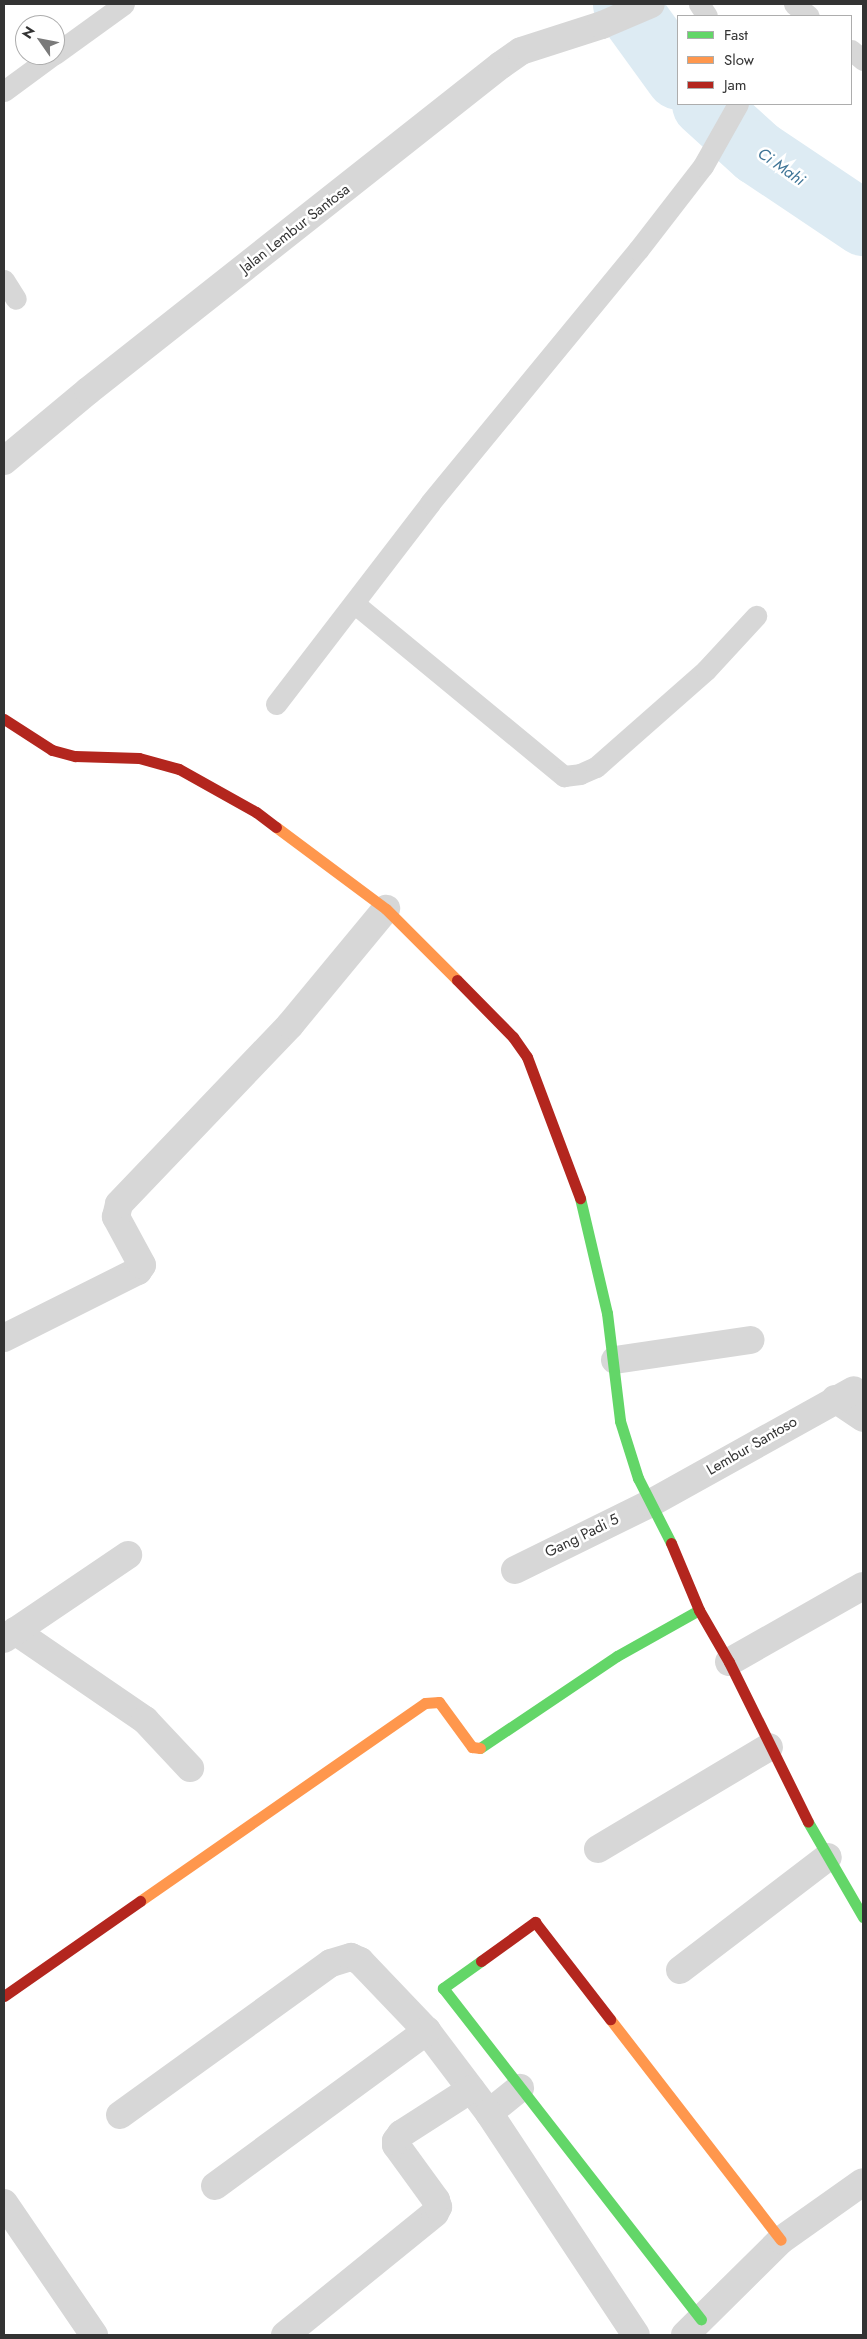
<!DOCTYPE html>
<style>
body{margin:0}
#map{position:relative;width:867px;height:2339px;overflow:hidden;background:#fff;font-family:Jost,sans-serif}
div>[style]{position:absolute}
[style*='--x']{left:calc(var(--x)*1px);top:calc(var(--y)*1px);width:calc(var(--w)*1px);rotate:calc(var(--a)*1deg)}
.river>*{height:65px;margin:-32.5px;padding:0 32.5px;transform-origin:32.5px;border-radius:32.5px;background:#ddebf3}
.lane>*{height:21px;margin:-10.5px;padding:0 10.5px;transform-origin:10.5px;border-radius:10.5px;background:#d7d7d7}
.street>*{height:28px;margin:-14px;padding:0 14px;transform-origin:14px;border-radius:14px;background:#d7d7d7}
.fast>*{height:11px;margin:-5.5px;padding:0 5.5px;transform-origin:5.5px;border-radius:5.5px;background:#63d668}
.slow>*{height:11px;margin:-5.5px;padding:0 5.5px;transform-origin:5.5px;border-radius:5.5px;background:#ff974d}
.jam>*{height:11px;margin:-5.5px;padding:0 5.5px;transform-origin:5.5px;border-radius:5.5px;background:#b3261e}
span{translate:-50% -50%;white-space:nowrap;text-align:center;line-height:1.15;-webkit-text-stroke:5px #fff;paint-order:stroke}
.street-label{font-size:15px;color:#333}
.water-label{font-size:16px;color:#3f7597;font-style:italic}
.frame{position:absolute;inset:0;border:5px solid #333;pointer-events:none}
.legend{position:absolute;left:677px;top:15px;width:175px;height:90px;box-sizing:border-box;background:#fff;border:1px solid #adadad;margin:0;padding:6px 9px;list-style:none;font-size:15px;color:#333}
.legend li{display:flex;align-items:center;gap:10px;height:25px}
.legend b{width:25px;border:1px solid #adadad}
.north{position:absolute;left:15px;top:15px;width:50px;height:50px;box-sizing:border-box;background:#fff;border:1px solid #adadad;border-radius:50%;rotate:303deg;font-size:14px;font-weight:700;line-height:20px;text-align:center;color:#333}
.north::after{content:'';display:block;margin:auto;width:18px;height:22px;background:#7a7a7a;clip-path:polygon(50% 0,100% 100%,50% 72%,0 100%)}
</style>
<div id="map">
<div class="river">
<i style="--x:625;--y:4;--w:90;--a:54"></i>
<i style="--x:704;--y:104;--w:72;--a:42.2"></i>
<i style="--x:757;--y:152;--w:128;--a:33.8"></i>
</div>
<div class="lane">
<i style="--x:699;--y:4;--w:14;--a:56"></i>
<i style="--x:794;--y:4;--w:19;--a:39"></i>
<i style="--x:851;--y:50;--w:16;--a:40"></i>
<i style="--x:55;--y:54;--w:85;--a:-35.9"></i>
<i style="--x:4;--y:91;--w:61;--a:-36.3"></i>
<i style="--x:4;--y:280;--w:22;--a:58"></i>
<i style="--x:355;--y:604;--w:271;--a:39.5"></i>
<i style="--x:564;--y:776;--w:16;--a:-7"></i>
<i style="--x:580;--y:774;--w:17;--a:-24"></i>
<i style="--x:596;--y:767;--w:147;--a:-41.4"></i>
<i style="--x:706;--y:670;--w:74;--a:-47.2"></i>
<i style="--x:276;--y:704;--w:253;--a:-52.5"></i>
<i style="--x:430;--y:503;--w:328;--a:-50.6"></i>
<i style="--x:638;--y:250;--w:106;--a:-52.3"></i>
<i style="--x:703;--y:166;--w:71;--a:-60.6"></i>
</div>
<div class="street">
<i style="--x:4;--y:461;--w:109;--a:-39.8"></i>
<i style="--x:88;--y:391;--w:526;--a:-38.29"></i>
<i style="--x:501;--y:65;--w:24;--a:-35"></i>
<i style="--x:521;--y:51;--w:85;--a:-17.8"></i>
<i style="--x:602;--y:25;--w:53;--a:-23.2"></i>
<i style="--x:4;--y:1338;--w:150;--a:-26.6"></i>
<i style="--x:138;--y:1271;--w:7;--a:-56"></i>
<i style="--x:142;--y:1265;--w:55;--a:-118.4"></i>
<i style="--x:116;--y:1217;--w:13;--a:-77"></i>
<i style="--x:119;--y:1204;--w:248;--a:-46.3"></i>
<i style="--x:290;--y:1025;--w:151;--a:-50.4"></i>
<i style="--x:615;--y:1360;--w:137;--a:-8.4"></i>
<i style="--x:835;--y:1399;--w:34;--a:34"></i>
<i style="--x:515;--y:1570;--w:152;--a:-26.2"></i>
<i style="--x:651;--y:1503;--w:232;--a:-29.1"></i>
<i style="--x:15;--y:1631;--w:158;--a:34.4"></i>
<i style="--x:145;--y:1720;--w:66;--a:46.8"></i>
<i style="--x:4;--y:1639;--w:150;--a:-34.1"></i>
<i style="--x:729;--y:1662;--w:154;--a:-29.6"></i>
<i style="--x:598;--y:1849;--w:199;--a:-30.8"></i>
<i style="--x:680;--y:1970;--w:186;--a:-37.4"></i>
<i style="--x:489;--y:2113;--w:40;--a:-39"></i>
<i style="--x:120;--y:2115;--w:260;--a:-35.8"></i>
<i style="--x:331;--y:1963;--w:21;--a:-17"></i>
<i style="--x:351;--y:1957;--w:10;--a:24"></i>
<i style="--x:360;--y:1961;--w:97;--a:46.3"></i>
<i style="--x:427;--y:2031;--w:103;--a:52.9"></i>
<i style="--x:489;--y:2113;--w:266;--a:56.5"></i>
<i style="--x:215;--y:2186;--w:263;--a:-36.2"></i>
<i style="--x:4;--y:2203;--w:160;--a:55.7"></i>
<i style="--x:285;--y:2335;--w:193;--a:-39.1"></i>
<i style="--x:435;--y:2213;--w:7;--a:-63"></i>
<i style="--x:438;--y:2207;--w:7;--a:-106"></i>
<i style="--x:436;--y:2200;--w:68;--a:-126"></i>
<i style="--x:396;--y:2145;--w:4;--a:-90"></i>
<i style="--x:396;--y:2141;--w:9;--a:-54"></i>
<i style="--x:401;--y:2134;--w:83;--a:-32.7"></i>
<i style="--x:685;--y:2335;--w:135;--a:-44.7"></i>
<i style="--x:781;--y:2240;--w:100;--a:-35.3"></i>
</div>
<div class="fast">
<i style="--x:580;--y:1198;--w:118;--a:76.8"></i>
<i style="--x:607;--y:1313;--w:109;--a:83.1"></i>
<i style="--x:620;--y:1421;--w:60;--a:72.5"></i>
<i style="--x:638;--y:1478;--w:73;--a:63.1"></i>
<i style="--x:480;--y:1748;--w:165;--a:-33.9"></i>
<i style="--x:617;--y:1656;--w:94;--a:-29.3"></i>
<i style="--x:808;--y:1822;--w:110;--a:59.9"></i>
<i style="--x:481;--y:1961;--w:47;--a:144.6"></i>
<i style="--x:443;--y:1988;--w:420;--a:52.1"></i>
</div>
<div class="slow">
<i style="--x:276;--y:827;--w:137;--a:36.7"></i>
<i style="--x:386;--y:909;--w:100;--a:45"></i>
<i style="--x:140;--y:1901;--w:347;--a:-34.8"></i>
<i style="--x:425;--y:1703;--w:14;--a:-4"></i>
<i style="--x:439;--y:1702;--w:56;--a:53.7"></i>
<i style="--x:472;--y:1747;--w:8;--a:7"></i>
<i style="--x:610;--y:2019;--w:279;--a:52.3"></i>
</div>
<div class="jam">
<i style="--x:4;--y:719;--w:57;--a:32.9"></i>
<i style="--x:52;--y:750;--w:24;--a:15"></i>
<i style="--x:75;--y:756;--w:64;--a:1.8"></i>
<i style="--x:139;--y:758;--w:41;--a:15.4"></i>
<i style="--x:179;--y:769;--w:88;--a:29.2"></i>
<i style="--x:256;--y:812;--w:25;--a:37"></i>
<i style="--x:457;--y:980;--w:80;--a:45.5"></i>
<i style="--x:513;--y:1037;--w:24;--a:55"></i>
<i style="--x:527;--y:1057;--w:151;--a:69.4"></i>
<i style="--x:671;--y:1543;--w:73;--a:67.3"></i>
<i style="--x:699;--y:1610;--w:60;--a:60"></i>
<i style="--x:729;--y:1662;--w:178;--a:63.7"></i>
<i style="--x:481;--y:1961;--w:67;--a:-35.8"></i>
<i style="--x:535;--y:1922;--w:123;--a:52.3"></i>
<i style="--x:4;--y:1996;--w:166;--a:-34.9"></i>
</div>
<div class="street-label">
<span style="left:295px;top:229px;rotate:-38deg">Jalan Lembur Santosa</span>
<span style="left:752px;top:1446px;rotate:-30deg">Lembur Santoso</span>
<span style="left:582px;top:1536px;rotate:-26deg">Gang Padi 5</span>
</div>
<div class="water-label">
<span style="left:781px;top:167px;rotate:35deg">Ci Mahi</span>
</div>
<div class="frame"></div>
<ul class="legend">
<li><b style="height:6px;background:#63d668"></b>Fast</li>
<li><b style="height:6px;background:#ff974d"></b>Slow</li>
<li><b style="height:6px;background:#b3261e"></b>Jam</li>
</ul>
<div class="north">N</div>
</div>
